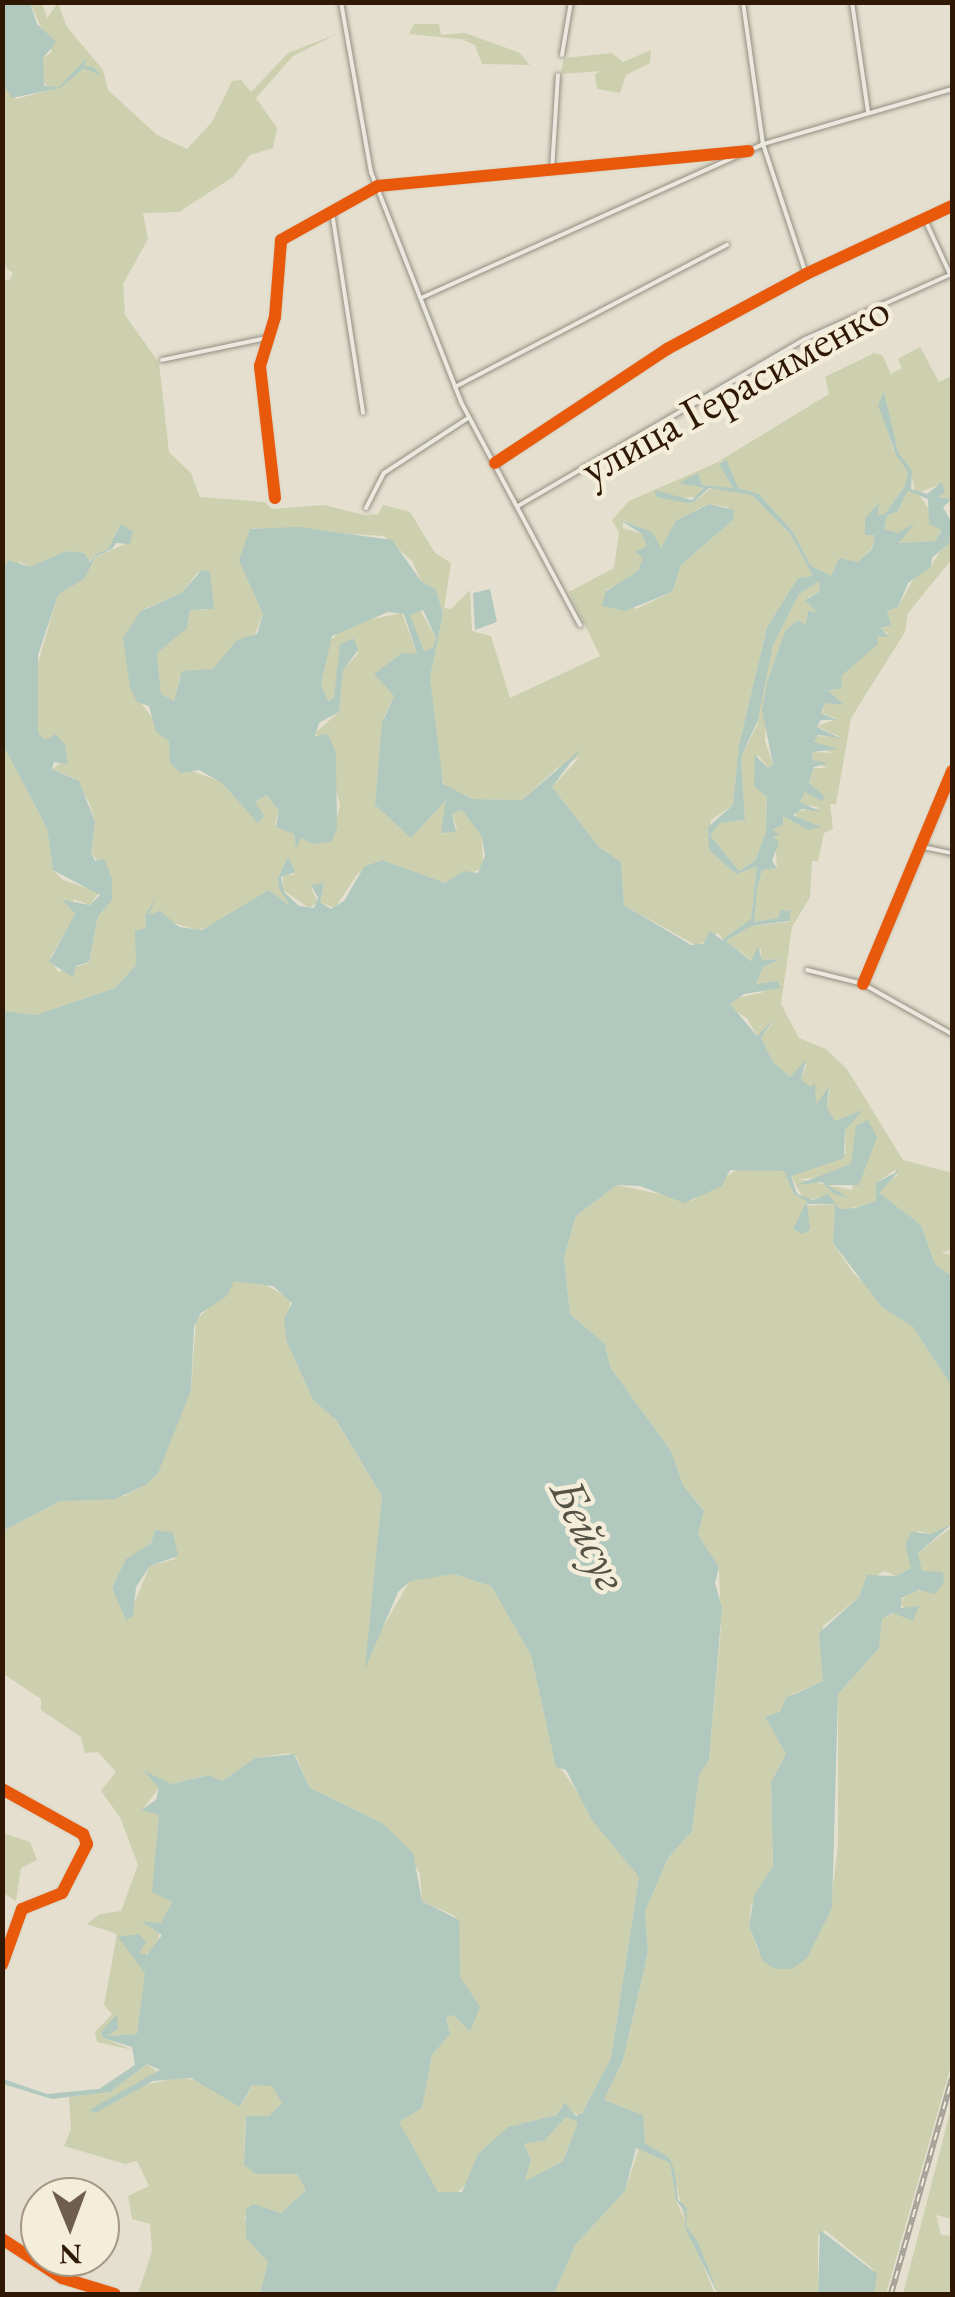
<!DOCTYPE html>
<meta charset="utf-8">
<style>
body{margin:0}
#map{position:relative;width:955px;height:2297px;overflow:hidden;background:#e4dfce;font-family:"EB Garamond",serif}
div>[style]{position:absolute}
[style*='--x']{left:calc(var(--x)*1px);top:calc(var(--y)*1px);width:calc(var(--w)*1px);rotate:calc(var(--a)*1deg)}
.green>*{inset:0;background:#ccd0af}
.water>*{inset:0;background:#b0c8be}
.roads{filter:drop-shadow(0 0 2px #938d81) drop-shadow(0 0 2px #938d81)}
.minor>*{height:4px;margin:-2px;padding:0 2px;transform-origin:2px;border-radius:2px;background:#eae8df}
.tertiary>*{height:5px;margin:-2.5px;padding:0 2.5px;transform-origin:2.5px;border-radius:2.5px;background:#eae8df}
.rail>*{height:6px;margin-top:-3px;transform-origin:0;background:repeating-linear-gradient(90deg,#f4edd9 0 8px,#a5a198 0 16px);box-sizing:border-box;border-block:2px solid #a5a198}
.cycleway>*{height:12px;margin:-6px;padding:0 6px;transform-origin:6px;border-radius:6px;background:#e8590c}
span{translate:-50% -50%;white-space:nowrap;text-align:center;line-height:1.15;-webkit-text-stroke:9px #f4edd9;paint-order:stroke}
.street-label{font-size:45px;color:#2f1804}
.water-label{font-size:48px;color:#545243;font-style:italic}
.frame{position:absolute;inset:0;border:5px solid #2f1804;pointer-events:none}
.north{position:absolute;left:20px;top:2177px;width:100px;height:100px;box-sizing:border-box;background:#f4edd9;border:2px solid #a59884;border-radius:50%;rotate:179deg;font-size:28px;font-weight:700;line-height:40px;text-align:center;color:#2f1804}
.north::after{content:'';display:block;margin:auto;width:35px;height:45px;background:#6e5e4b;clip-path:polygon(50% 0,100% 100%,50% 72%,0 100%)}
</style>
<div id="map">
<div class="green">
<i style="clip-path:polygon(evenodd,30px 3px,42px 3px,47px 18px,58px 3px,67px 27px,103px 70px,108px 90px,157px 135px,187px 149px,212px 122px,232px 81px,241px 80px,251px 92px,288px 53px,337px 34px,293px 56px,256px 98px,277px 128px,273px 148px,250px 155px,233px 177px,179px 212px,143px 213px,148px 239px,123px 284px,125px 315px,159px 363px,169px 452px,191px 473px,200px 497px,265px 502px,272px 509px,324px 505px,364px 515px,378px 514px,383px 505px,410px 512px,435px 553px,451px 563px,444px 608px,451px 609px,470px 590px,472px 631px,491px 636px,510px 698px,600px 656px,569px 592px,614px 568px,619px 533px,612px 520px,629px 501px,716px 463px,829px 394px,825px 377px,874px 353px,882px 355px,891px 374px,902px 368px,898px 359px,920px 347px,939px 382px,952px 376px,952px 499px,938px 497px,943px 483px,918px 493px,942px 529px,935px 541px,901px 543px,898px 533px,884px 529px,887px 515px,897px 512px,906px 491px,915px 492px,911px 471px,898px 452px,888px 412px,882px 413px,893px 449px,909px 472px,905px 486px,884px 515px,865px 518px,866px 533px,875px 535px,872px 548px,858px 562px,839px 558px,831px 576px,810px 565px,794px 533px,759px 494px,737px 488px,725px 459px,719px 463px,733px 488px,702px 485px,698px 473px,681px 485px,689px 481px,704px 488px,696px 497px,671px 498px,686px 503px,697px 500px,711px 488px,752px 495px,791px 535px,813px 576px,798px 578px,767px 627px,739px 745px,733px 805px,711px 820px,709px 850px,736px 874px,757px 866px,751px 919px,723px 940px,718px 933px,697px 946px,624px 905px,621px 862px,599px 847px,552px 787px,580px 757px,557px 768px,522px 800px,472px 799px,449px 792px,439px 774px,430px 678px,443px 614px,436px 590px,421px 581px,412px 561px,384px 536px,253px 528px,240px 560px,263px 614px,254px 637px,232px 647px,213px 669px,180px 677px,174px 701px,161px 694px,157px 653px,188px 624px,190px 610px,208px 610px,210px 584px,198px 572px,181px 593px,144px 609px,128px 632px,130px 687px,170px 743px,170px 763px,222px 782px,255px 814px,264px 817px,254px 803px,267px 795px,279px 811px,275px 825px,294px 834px,296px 847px,300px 838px,331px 841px,340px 805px,333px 778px,336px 753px,315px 733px,339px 712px,343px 669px,358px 654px,354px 638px,341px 644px,334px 698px,328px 701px,321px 685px,330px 641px,347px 624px,402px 613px,417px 654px,398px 655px,378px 678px,394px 696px,384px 717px,375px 805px,411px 838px,446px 800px,443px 834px,457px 829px,452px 814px,462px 810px,482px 837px,483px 868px,443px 883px,385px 861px,358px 873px,335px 908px,320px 902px,324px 883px,311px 888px,318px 902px,309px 908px,283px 890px,283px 874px,294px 875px,288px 857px,278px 878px,280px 886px,290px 901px,290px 906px,269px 890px,228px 920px,198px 930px,148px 916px,154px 902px,145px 916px,146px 928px,138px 930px,136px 965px,115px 988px,36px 1015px,3px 1011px,3px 745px,47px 828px,53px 870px,63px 880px,99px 892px,90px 905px,73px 899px,74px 917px,50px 958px,58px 972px,89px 963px,98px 916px,112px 900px,112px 882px,91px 852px,95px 822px,89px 802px,74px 778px,52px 769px,61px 763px,38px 733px,37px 666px,58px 595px,71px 587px,94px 558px,125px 544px,133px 532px,120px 526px,108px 549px,96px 554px,88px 563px,84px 553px,66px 551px,30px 567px,20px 562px,3px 570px,2px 278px,9px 281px,13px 273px,6px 268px,3px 249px,3px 84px,16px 99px,50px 90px,40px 78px,43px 58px,52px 52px,30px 3px,709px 504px,728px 507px,733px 520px,681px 565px,672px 592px,636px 609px,606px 590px,638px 572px,644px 558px,635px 552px,647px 546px,642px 534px,623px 528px,623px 521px,639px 527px,661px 548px,695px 510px,709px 504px)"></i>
<i style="clip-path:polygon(414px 24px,439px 24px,441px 35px,465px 33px,520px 53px,530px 65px,482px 64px,475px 45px,463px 40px,469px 40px,409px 34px)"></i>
<i style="clip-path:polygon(651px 50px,650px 63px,626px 75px,620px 93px,597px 89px,595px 74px)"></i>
<i style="clip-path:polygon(612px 53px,623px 62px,602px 71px,561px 74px,564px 58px)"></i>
<i style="clip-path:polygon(evenodd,952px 530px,952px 559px,908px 613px,905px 632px,851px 718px,836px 804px,830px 804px,833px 829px,824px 833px,818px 861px,812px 861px,810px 897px,792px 927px,781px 1004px,799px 1038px,826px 1049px,847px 1069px,903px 1160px,952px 1173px,952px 1249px,941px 1253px,952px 1255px,952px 1276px,935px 1264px,921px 1225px,882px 1197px,878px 1189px,898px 1175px,895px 1170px,876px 1183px,878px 1199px,870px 1204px,841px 1210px,828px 1195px,807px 1200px,805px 1206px,835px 1204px,833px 1243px,853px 1273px,913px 1327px,952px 1387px,952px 1524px,931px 1534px,918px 1531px,905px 1544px,912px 1567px,896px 1576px,884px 1571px,864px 1584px,859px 1597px,823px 1626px,823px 1681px,793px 1694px,780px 1713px,765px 1717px,786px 1754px,771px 1782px,773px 1866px,751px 1905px,749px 1926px,759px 1953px,822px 1927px,830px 1912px,838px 1845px,838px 1694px,879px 1648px,882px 1619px,905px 1608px,898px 1603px,911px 1591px,928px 1591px,937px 1575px,921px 1571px,918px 1553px,952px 1527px,952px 2062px,886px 2294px,874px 2294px,873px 2269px,825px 2230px,818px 2236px,818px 2294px,718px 2294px,686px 2226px,670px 2158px,645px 2143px,643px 2115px,604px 2100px,623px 2060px,648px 1952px,645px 1911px,668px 1858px,692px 1831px,699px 1774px,709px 1760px,721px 1628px,719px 1567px,698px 1535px,704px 1510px,683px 1485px,671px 1451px,610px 1367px,605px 1344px,570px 1314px,564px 1257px,576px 1216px,617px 1185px,692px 1201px,739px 1168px,784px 1171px,794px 1194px,803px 1198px,791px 1176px,846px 1153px,845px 1130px,858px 1112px,835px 1121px,827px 1108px,830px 1089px,816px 1104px,801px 1080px,807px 1063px,790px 1077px,773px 1062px,761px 1038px,774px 1021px,757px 1036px,747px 1018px,730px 1008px,731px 999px,761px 993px,777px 981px,756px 984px,763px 967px,781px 959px,761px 960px,761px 949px,751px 960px,726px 941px,751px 926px,789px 922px,789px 911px,781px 910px,778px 918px,753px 922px,757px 889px,762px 870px,777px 868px,774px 827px,783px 816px,808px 830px,794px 812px,820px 808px,800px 803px,805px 791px,818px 799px,809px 783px,814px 768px,826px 768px,812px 760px,813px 752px,833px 753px,814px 745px,816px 736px,840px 737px,817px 726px,837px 719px,822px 713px,825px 703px,842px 704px,828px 690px,840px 689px,840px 676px,877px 636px,889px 634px,881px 629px,890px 625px,887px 611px,898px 607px,917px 573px,931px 567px,952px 530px,860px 1122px,866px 1124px,852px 1190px,798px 1179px,820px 1178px,851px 1165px,860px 1122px)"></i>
<i style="clip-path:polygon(820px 581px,819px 592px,808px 597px,817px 612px,806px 625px,798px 620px,785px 631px,768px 679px,765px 741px,773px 764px,768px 768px,758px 755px,755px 760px,755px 781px,767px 797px,766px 832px,755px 861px,739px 871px,710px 835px,720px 823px,745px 820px,741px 757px,757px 725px,773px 645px,799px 594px)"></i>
<i style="clip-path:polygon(420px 610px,436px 638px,433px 648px,424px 651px,410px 615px)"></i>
<i style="clip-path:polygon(evenodd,254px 1278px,290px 1299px,287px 1342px,313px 1400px,335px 1419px,382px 1496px,368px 1654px,410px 1580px,454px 1574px,491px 1586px,531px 1655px,555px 1761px,639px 1877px,611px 2058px,580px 2116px,562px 2106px,556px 2115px,509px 2127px,478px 2154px,474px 2176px,455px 2195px,433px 2190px,399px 2122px,422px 2108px,432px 2055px,450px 2034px,446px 2018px,454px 2015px,470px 2030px,478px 2012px,460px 1977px,455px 1916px,422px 1901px,420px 1873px,382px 1823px,310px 1788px,296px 1756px,288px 1753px,255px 1758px,222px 1781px,207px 1775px,172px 1784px,143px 1770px,159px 1788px,142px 1810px,159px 1815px,153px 1891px,172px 1902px,162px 1923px,144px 1923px,160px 1930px,157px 1946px,144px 1956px,133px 1951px,146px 1973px,137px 2034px,107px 2036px,115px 2031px,114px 2015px,112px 2024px,101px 2032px,103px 2038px,133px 2050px,97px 2042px,95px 2032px,112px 2014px,104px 2005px,117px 1934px,87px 1924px,100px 1914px,121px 1911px,138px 1865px,120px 1817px,101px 1791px,116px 1772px,98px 1752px,85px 1753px,81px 1737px,41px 1710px,41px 1699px,5px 1675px,3px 1666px,3px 1531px,60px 1501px,124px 1496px,146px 1485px,191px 1390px,196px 1321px,233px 1281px,254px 1278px,155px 1530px,173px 1534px,175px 1559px,150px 1566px,133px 1606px,123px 1611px,112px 1588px,127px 1559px,151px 1543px,155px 1530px)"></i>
<i style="clip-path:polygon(3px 1833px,30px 1842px,37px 1860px,21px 1868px,16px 1901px,3px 1893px)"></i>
<i style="clip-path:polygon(147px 2064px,160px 2074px,135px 2085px,95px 2113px,136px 2087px,176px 2078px,197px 2080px,242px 2105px,252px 2085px,270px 2085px,281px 2095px,283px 2103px,269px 2116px,250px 2116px,245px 2123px,244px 2160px,256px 2174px,297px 2174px,306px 2190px,281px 2213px,261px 2207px,245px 2216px,250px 2242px,268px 2262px,260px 2294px,138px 2294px,152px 2251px,150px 2224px,132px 2219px,128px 2196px,149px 2186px,137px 2161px,125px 2164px,64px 2146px,71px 2129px,69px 2097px,110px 2092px)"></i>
<i style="clip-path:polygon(952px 2105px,952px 2219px,936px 2215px,941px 2235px,952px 2236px,952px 2294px,903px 2294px)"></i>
<i style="clip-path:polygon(566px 2117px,578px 2122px,563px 2161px,525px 2181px,531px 2160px,524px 2144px,545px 2140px)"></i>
<i style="clip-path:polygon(639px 2148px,670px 2163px,676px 2200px,715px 2294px,554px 2294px,575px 2245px,625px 2191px)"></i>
</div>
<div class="water">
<i style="clip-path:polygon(3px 2px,30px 3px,37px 24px,56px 42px,43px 58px,44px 86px,59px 87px,87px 58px,84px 66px,93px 67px,102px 76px,84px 68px,60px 88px,12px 98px,3px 84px)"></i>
<i style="clip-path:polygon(evenodd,884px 392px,898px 452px,912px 471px,911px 489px,927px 494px,942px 482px,945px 492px,938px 497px,952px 499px,943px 507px,952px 523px,950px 542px,932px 558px,931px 567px,908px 583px,898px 607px,887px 611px,891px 625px,881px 628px,889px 637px,877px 636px,878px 644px,841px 676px,842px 689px,828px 690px,844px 705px,825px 703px,821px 713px,837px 720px,821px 720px,817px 727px,840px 738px,818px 735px,814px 742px,838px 749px,813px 752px,812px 760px,828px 763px,814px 767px,809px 783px,825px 797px,821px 801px,805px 792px,800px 802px,822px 812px,802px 809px,793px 815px,821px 827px,808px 830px,783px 816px,783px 825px,773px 829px,779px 835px,773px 837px,779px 842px,772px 861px,777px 868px,762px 870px,757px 889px,754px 922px,778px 918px,781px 910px,791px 911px,789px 921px,751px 926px,726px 941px,751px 961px,758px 947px,762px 960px,781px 959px,763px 967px,756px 984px,777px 981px,781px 988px,744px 994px,730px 1004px,757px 1036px,774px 1019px,761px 1038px,773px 1062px,790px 1077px,806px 1060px,801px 1080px,810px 1087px,815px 1083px,816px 1104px,829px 1087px,827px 1108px,835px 1121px,863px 1110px,845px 1130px,844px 1158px,791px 1176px,797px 1194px,813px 1200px,828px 1194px,840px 1209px,855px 1208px,876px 1201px,876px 1183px,900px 1170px,879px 1193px,921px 1225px,935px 1264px,952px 1276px,952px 1387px,913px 1327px,882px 1307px,833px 1243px,835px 1204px,807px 1204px,810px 1229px,803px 1234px,793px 1229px,807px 1201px,794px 1194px,784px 1171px,730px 1170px,722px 1186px,684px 1203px,640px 1186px,617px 1185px,576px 1216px,564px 1257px,570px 1314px,605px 1344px,610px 1367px,671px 1451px,683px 1485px,704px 1511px,698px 1535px,719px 1567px,715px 1583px,722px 1608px,709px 1760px,699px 1775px,692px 1831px,668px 1858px,645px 1911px,648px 1952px,623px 2060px,604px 2100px,643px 2115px,645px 2143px,670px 2158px,675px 2173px,678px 2200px,687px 2208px,686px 2226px,698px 2242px,718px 2294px,685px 2228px,685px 2212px,676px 2200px,670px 2163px,636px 2148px,625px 2191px,575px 2245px,554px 2294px,260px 2294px,268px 2262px,246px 2238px,246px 2209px,253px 2204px,281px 2213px,306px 2190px,297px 2174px,256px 2174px,244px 2165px,246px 2116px,269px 2116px,282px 2103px,272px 2086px,252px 2085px,240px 2107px,191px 2078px,153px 2081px,95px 2113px,89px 2110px,160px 2070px,147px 2064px,110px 2092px,52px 2099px,3px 2084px,3px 2079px,47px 2094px,99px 2089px,135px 2065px,132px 2047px,103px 2038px,101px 2032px,117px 2014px,118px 2029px,107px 2036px,137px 2034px,145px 1973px,118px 1937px,139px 1934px,146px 1942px,139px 1953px,147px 1955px,162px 1935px,141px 1921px,161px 1923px,172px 1902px,152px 1892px,159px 1815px,141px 1810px,156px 1800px,159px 1788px,143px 1770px,172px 1784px,208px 1775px,222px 1781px,255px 1758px,294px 1754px,310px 1788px,382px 1823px,413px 1853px,422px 1901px,459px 1920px,460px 1977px,480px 2007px,470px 2032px,454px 2015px,446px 2018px,450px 2034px,432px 2055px,422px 2108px,399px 2122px,438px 2192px,462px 2192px,478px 2154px,508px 2127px,556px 2115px,565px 2103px,576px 2116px,582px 2113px,611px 2058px,639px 1877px,592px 1820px,566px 1770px,556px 1767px,531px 1655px,491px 1586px,454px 1574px,410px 1581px,398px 1592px,365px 1669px,382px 1496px,336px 1420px,313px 1400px,287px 1342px,284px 1319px,292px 1303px,273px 1286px,234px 1281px,227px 1296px,201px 1313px,194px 1327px,191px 1390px,158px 1473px,146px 1485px,115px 1499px,60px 1501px,3px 1531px,3px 1011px,36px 1015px,115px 988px,136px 965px,135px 931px,146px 928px,145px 916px,156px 897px,149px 915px,160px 911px,179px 927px,202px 930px,269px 890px,290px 906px,279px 888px,278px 878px,288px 857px,295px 872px,281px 877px,284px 892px,299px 906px,314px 908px,318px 898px,311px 885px,324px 883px,320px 902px,331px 909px,344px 901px,364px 867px,382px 860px,445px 883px,464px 871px,478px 873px,485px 856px,482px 837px,462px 810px,452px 814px,456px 832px,441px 833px,446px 800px,411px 838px,375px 805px,382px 723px,394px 696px,374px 674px,402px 653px,417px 654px,404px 614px,388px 612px,332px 636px,321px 684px,328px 701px,334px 698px,340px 644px,354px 638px,358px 650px,343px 670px,339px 712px,319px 723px,315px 736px,328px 734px,336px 753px,337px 827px,332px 841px,313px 844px,301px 838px,296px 848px,294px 834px,276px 827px,279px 811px,267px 795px,255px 802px,264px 816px,258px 823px,222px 783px,199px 770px,181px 773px,170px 763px,169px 741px,156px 732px,149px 706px,137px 702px,130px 687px,123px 638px,141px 611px,181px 593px,202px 570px,210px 572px,214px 609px,190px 610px,187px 628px,157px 653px,161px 694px,174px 701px,182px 671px,213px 669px,237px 640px,257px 634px,263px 614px,239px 560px,250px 529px,298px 527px,392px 540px,421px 581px,436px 590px,443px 614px,430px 678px,443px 784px,472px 799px,522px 800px,581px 749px,552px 787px,599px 847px,621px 862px,624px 905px,691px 945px,703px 944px,710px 931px,722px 940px,751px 919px,757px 866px,736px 874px,709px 850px,708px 827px,733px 805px,739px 745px,767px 627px,798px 578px,813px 576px,791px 535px,752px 495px,709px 488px,694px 502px,686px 503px,657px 497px,654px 490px,692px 500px,704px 488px,679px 483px,698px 473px,702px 485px,733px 488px,719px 464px,726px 459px,738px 488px,759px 494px,794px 533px,810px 565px,831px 576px,839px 558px,858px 562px,872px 549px,875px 535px,865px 535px,865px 518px,879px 503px,878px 515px,884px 515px,905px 486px,908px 472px,896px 455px,878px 405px,884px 392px,908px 491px,928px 499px,929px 524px,942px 530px,935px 541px,899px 543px,915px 523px,898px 533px,884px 529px,887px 515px,897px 512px,908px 491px,884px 392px,820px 581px,819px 592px,805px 600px,817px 612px,808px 611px,806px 625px,798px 620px,785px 631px,768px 679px,762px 710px,773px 764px,768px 768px,755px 755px,754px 786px,767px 797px,766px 832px,755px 861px,739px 871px,710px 835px,720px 823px,745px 820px,741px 757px,758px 720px,773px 645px,799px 594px,820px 581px,884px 392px,423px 610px,436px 638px,433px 648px,424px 651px,410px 615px,423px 610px,884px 392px,566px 2117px,578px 2122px,563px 2161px,525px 2181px,531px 2160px,524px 2144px,545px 2140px,566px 2117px)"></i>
<i style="clip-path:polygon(709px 504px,734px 510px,733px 520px,681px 565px,672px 592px,625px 611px,602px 606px,606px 591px,638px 571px,643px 558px,635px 552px,647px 546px,642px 534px,620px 520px,652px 532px,661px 548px,676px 521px)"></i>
<i style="clip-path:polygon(121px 524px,133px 532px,130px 544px,116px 543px,112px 549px,95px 557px,85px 578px,58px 595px,38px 655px,38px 733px,45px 740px,56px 734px,65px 745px,68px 764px,54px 762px,52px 769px,79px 781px,95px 822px,91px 852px,95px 861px,104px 859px,112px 879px,112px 900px,98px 916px,89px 962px,76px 966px,73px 977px,49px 962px,75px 914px,63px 900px,90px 905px,100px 895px,53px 870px,47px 828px,3px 745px,3px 570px,8px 560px,30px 567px,66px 551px,84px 553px,90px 562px,96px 554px,108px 549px)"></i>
<i style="clip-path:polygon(490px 589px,497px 622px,475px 630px,473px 593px)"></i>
<i style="clip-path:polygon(868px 1120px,877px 1137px,859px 1185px,827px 1185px,849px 1198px,834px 1194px,822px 1182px,796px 1185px,851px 1164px,856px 1125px)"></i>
<i style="clip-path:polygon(952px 1524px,918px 1553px,922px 1571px,943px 1572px,944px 1582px,935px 1594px,919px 1590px,901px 1598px,901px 1608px,919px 1606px,913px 1621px,893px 1613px,882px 1619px,879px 1648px,838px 1694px,832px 1908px,807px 1958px,792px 1969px,775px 1969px,763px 1961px,749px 1926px,754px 1896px,773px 1866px,771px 1782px,786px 1754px,765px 1717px,780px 1712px,786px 1698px,823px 1681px,819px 1633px,859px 1597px,867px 1575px,896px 1576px,911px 1568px,905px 1544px,912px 1532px,931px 1534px)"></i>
<i style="clip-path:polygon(155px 1530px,173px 1533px,178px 1556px,150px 1566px,136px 1587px,133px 1616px,126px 1620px,112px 1588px,126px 1559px,151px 1543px)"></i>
<i style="clip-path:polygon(820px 2230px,877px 2274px,874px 2294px,818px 2294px)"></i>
</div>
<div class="roads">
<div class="minor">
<i style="--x:341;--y:2;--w:173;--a:80"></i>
<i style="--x:371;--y:172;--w:247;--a:68.6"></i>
<i style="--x:461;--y:402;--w:253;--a:61.9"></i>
<i style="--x:743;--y:2;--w:143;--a:82"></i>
<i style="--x:763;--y:144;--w:137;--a:71.7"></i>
<i style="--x:852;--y:2;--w:111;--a:81.7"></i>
<i style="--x:562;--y:55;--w:54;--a:-80.4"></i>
<i style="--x:552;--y:170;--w:95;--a:-86.4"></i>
<i style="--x:332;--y:212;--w:203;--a:81.2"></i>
<i style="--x:925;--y:220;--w:60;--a:65.2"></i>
<i style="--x:423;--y:297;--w:373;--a:-24.2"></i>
<i style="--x:763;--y:144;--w:197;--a:-16.2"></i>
<i style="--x:162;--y:360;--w:106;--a:-11.9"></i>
<i style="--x:455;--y:387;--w:307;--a:-27.6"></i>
<i style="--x:496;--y:463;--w:206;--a:-33.7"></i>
<i style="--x:667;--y:349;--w:158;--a:-28.3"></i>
<i style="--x:806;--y:274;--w:161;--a:-25"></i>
<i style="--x:275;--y:498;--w:133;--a:-96.5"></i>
<i style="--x:260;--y:366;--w:51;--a:-73"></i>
<i style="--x:275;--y:317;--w:77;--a:-85.5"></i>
<i style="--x:281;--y:240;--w:111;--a:-29.1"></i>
<i style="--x:378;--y:186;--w:372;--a:-5.4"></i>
<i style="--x:518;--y:506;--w:332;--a:-30.2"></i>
<i style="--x:805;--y:339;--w:161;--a:-23.9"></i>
<i style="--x:366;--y:508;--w:39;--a:-63"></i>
<i style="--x:384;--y:473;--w:100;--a:-33.2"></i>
<i style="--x:923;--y:847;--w:30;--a:12"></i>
<i style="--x:807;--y:970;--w:58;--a:14"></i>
<i style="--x:863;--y:984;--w:102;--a:29.3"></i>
<i style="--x:2;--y:1789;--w:93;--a:29.1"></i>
<i style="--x:83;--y:1834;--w:11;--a:68"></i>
<i style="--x:87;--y:1844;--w:55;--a:117"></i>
<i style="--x:62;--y:1893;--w:43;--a:158.2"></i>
<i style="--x:22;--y:1909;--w:59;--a:109.7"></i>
<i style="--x:2;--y:2239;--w:72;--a:33"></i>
<i style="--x:62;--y:2278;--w:55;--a:16.8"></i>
</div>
<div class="tertiary">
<i style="--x:863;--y:984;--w:231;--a:-67.3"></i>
</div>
</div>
<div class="rail">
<i style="--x:891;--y:2294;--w:224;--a:-74.2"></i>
</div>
<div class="cycleway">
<i style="--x:495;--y:463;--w:206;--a:-33.5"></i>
<i style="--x:667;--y:349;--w:158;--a:-28.3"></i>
<i style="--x:806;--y:274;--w:161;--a:-25"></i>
<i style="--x:275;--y:498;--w:133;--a:-96.5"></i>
<i style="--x:260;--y:366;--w:51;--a:-73"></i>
<i style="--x:275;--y:317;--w:77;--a:-85.5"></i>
<i style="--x:281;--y:240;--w:111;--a:-29.1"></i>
<i style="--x:378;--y:186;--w:372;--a:-5.4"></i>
<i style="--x:863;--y:984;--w:231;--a:-67.3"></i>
<i style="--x:2;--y:1789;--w:93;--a:29.1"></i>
<i style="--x:83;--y:1834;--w:11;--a:68"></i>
<i style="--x:87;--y:1844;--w:55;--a:117"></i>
<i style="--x:62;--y:1893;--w:43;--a:158.2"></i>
<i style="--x:22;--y:1909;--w:59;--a:109.7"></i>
<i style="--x:2;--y:2239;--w:72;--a:33"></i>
<i style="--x:62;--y:2278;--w:55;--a:16.8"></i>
</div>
<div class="street-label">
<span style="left:735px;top:389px;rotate:-29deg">улица Герасименко</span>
</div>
<div class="water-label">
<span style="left:590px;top:1534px;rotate:64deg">Бейсуг</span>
</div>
<div class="frame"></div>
<div class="north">N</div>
</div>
